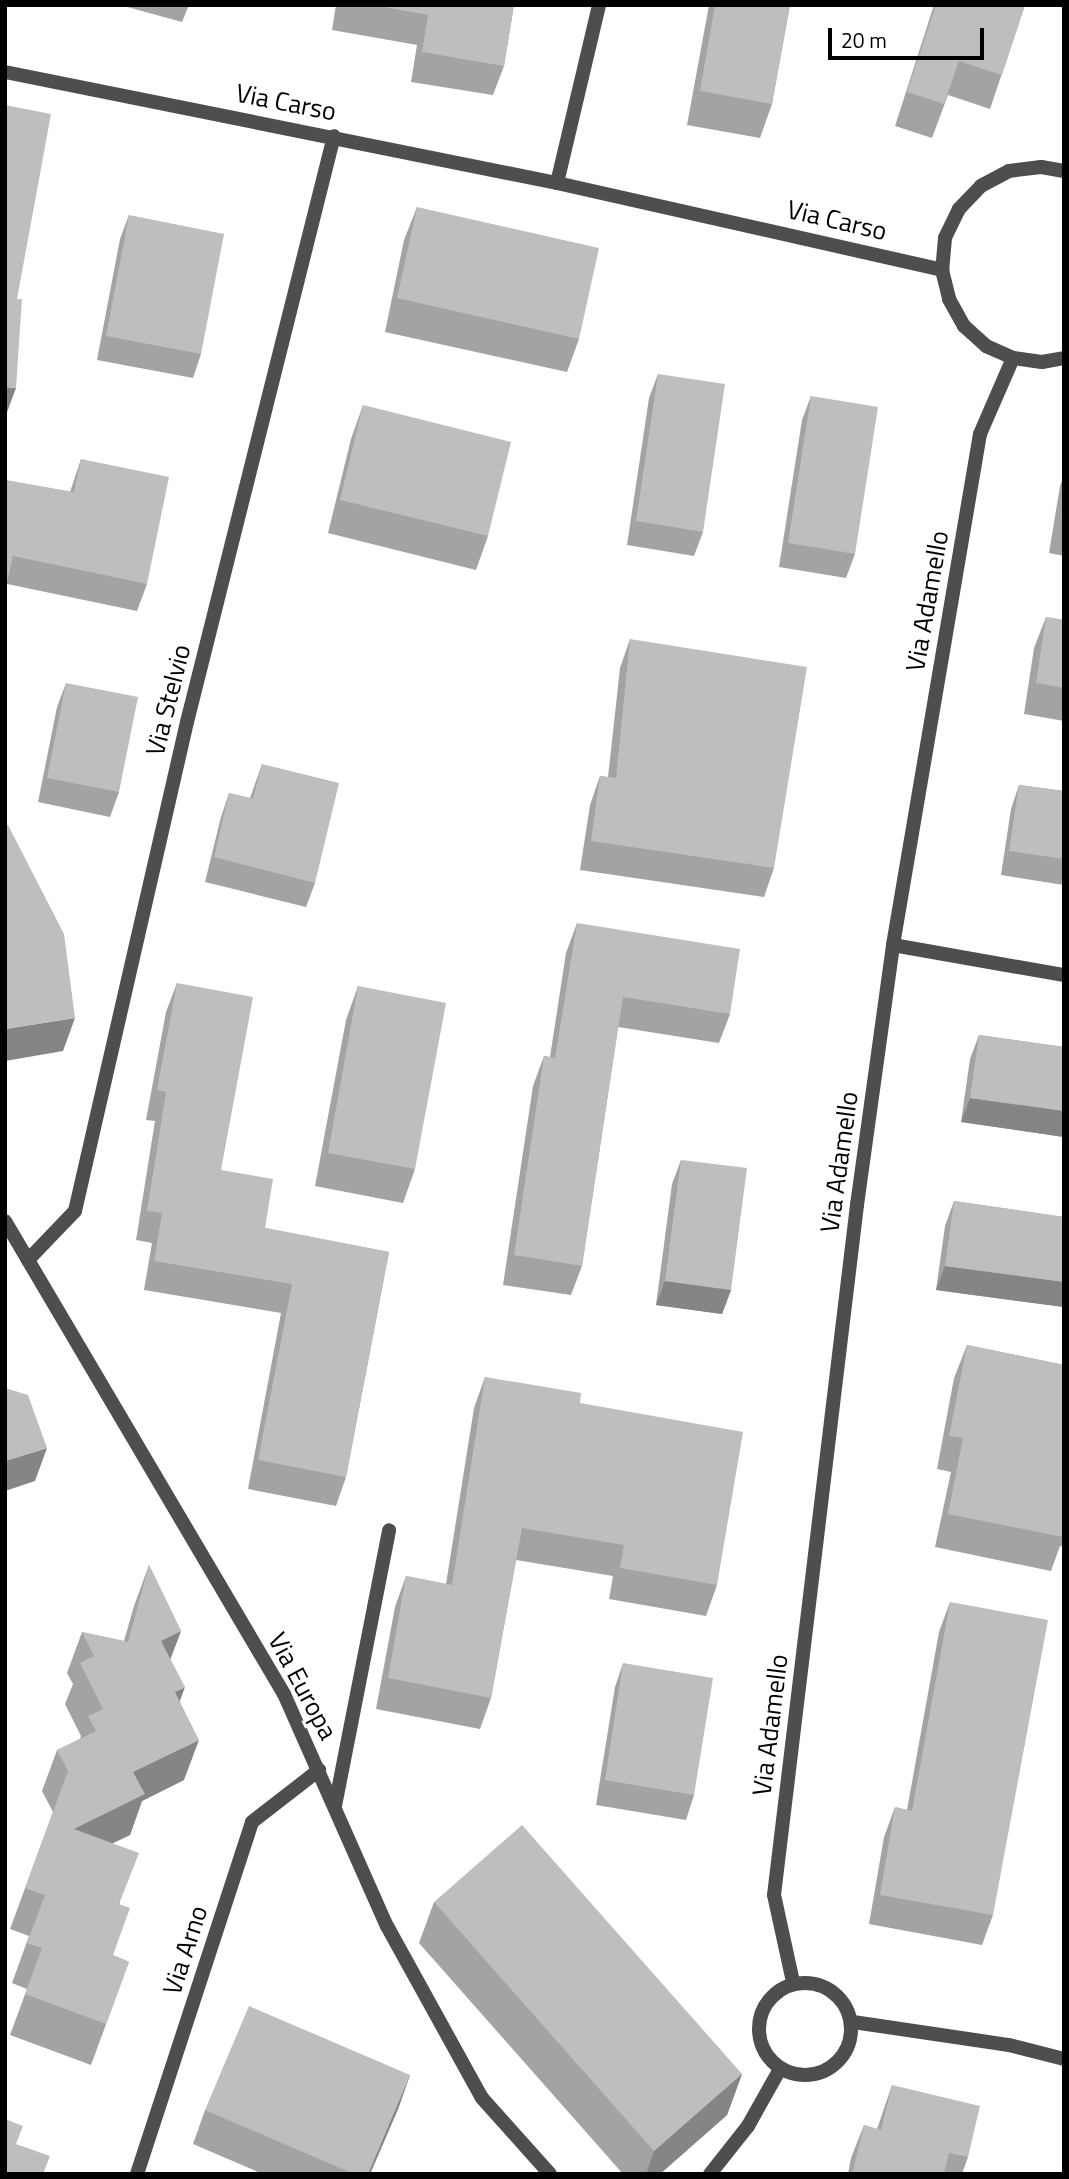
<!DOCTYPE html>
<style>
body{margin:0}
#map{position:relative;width:1069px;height:2179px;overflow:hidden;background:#fff;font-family:"Titillium Web",sans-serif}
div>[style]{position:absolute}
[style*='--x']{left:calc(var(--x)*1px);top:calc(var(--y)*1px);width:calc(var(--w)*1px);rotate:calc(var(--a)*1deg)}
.lane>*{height:14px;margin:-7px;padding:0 7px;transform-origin:7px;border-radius:7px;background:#4e4e4e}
.street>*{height:14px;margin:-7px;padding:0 7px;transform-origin:7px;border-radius:7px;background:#4e4e4e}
.street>.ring{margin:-7px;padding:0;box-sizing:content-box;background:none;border:14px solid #4e4e4e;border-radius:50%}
.wall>*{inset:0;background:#a3a3a3}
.shaded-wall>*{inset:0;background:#858585}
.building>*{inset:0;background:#bebebe}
span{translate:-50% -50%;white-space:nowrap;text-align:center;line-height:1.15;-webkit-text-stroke:6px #fff;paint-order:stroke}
.street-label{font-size:26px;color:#000}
.frame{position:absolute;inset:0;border:7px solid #000;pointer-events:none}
.scale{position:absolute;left:828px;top:28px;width:156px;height:32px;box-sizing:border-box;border:4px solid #000;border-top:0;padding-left:9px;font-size:21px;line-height:24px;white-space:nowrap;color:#000;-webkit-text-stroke:5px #fff;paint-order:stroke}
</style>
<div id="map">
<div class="lane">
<i style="--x:557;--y:183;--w:183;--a:-76.7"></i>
</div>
<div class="street">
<i style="--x:5;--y:72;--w:563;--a:11.37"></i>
<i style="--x:557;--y:183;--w:395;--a:12.7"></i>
<i style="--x:1064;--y:171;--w:23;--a:-170"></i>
<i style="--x:1041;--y:167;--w:32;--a:173"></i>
<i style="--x:1009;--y:171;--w:32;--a:152"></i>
<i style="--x:981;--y:186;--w:32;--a:134"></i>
<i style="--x:959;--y:209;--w:32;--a:116"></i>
<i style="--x:945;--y:238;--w:32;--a:95"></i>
<i style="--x:942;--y:270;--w:30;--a:76"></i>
<i style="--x:949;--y:299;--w:31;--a:61"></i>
<i style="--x:964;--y:326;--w:30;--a:42"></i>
<i style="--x:986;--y:346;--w:30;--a:24"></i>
<i style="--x:1013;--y:358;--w:29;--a:8"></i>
<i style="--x:1042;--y:362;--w:22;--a:-10"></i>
<i style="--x:893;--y:945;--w:174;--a:10"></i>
<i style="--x:5;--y:1221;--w:549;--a:59.47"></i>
<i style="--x:284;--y:1694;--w:254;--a:66.1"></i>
<i style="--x:387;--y:1926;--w:196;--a:61.1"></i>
<i style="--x:482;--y:2098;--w:102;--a:48.2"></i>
<i style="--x:28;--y:1260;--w:68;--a:-46.2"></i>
<i style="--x:75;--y:1211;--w:502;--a:-77.1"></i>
<i style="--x:187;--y:722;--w:604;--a:-75.92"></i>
<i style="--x:335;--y:1806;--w:281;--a:-78.9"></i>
<i style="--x:793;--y:1982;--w:89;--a:-102.3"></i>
<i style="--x:774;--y:1895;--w:695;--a:-83.14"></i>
<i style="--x:857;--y:1205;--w:262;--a:-82.1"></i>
<i style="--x:893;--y:945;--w:518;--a:-80.34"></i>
<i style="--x:980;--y:434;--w:83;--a:-66.5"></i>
<i class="ring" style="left:759px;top:1983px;width:78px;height:78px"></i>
<i style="--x:853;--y:2022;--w:158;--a:8.4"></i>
<i style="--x:1009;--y:2045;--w:57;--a:14.3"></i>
<i style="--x:137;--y:2174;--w:370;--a:-71.9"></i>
<i style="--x:252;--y:1822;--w:85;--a:-37.8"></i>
<i style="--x:710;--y:2174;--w:61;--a:-51.6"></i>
<i style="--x:748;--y:2126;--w:65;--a:-60.7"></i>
</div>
<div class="wall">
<i style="clip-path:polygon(120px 5px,189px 5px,182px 22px)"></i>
<i style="clip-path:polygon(336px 5px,514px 5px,504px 66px,493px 95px,411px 82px,417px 45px,332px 30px)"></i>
<i style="clip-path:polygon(709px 5px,790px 5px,772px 104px,760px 138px,687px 125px)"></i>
<i style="clip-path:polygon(934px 5px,1025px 5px,990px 109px,948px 95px,932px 138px,895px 126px)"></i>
<i style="clip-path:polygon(417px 207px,579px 339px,567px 372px,385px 332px,404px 240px)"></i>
<i style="clip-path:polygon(129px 215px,201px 354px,193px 378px,97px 360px,120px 239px)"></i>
<i style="clip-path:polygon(658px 374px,703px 532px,694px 556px,627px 545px,649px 398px)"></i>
<i style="clip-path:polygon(811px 396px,855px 554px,846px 578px,779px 567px,802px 420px)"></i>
<i style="clip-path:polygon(363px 405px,488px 536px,476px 570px,328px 533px,351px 439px)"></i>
<i style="clip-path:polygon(81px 459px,147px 584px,137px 611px,7px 584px,5px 480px,70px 492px)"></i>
<i style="clip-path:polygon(1064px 475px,1064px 556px,1049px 553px,1060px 486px)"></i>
<i style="clip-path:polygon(1046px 617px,1064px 620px,1064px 721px,1024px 714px,1034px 648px)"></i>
<i style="clip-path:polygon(630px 639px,774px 868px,764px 897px,580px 870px,590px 805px,600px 776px,608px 777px,620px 668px)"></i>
<i style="clip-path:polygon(66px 683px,119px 792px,110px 817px,38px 802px,57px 707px)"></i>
<i style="clip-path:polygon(262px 764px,315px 883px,306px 907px,205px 882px,221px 817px,229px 793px,250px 798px)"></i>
<i style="clip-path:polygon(1019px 785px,1064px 791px,1064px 885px,1001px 875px,1011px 809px)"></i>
<i style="clip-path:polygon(577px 923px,730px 1014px,719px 1043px,618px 1027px,582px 1266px,571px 1295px,503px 1285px,533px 1086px,544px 1056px,550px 1057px,566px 953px)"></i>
<i style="clip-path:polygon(177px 983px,221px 1170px,265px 1228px,389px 1252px,346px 1477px,336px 1506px,248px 1489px,281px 1313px,144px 1290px,152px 1243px,136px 1240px,155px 1121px,146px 1120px,166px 1012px)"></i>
<i style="clip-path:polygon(358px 986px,415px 1169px,403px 1203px,315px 1186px,346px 1020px)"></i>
<i style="clip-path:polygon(979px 1035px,1064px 1047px,1064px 1137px,961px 1122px,970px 1059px)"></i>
<i style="clip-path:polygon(681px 1160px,731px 1290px,722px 1314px,656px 1305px,672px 1184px)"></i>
<i style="clip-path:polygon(954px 1201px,1064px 1217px,1064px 1307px,936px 1290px,945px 1226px)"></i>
<i style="clip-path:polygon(967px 1345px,1064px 1365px,1064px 1541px,1062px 1546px,1060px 1546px,1051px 1571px,935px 1547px,951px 1472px,937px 1469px,954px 1378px)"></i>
<i style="clip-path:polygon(485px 1377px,580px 1403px,717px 1585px,706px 1616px,609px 1599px,613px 1576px,516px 1560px,491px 1698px,480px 1729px,376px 1709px,395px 1607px,406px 1576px,446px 1584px,474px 1408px)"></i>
<i style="clip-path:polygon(149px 1565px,181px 1631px,170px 1659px,180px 1701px,184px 1780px,142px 1801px,130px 1835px,113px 1843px,120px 1904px,113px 1955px,129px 1962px,91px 2065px,10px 2035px,27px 1989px,12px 1983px,29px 1936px,10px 1929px,53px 1812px,42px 1791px,57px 1750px,80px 1739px,81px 1736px,65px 1704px,73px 1684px,67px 1673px,82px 1632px,124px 1641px,134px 1606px)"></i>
<i style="clip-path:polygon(950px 1602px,993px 1915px,982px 1945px,869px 1924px,884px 1837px,895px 1807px,907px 1810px,939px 1632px)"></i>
<i style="clip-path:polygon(623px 1663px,694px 1795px,686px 1820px,596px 1805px,615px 1687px)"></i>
<i style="clip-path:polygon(434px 1902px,742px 2074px,727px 2115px,660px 2174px,623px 2174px,419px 1943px)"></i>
<i style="clip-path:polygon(410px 2075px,398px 2109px,370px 2174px,263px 2174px,193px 2144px,205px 2110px)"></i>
<i style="clip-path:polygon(892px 2085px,968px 2157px,962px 2174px,848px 2174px,851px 2158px,864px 2125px,877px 2129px)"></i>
</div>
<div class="shaded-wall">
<i style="clip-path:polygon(6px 387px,16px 388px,6px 415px,5px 415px,5px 390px)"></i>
<i style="clip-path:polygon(75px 1018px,63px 1051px,5px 1061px,5px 1029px)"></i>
<i style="clip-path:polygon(970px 1098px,1064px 1111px,1064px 1137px,961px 1122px)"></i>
<i style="clip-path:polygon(945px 1266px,1064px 1282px,1064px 1307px,936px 1290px)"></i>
<i style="clip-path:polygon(665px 1281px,731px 1290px,722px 1314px,656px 1305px)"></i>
<i style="clip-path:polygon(47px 1448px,35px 1481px,5px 1491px,5px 1461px)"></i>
<i style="clip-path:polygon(181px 1631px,166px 1671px,161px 1641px)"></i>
<i style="clip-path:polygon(185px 1687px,170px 1728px,175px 1692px)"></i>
<i style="clip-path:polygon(199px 1740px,184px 1780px,142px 1801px,130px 1835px,59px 1869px,74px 1829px,133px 1772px)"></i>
<i style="clip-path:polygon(742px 2074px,727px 2115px,660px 2174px,646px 2174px,654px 2151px)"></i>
<i style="clip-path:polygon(410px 2075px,398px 2109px,370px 2174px,368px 2174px)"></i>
</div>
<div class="building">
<i style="clip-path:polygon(373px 5px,514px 5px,504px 66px,422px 52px,428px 15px)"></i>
<i style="clip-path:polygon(715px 5px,790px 5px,772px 104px,700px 91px)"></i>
<i style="clip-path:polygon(936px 5px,1025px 5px,1002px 75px,959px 61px,944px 104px,907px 92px)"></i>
<i style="clip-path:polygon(5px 105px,51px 114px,17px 299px,22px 299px,16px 388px,6px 387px,5px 393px)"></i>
<i style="clip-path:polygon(417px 207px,599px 248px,579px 339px,397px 298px)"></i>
<i style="clip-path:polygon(129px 215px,224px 234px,201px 354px,106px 336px)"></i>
<i style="clip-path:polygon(658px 374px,725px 384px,703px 532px,636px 521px)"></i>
<i style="clip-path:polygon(811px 396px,878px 407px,855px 554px,788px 543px)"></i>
<i style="clip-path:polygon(363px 405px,511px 442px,488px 536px,340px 500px)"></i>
<i style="clip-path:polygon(81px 459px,169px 477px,147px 584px,13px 556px,5px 591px,5px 480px,74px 492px)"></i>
<i style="clip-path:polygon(1064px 503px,1064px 520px,1061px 519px)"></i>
<i style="clip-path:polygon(1046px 617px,1064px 620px,1064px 688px,1036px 683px)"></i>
<i style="clip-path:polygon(630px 639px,807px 667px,774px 868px,591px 841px,600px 776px,616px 778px)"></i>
<i style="clip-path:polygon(66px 683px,138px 697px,119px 792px,47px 778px)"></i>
<i style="clip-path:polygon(262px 764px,339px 783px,315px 883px,214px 857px,229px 793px,253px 799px)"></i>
<i style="clip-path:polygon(1019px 785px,1064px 791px,1064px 859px,1009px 851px)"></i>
<i style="clip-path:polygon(8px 825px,64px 934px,75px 1018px,5px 1029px,5px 827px)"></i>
<i style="clip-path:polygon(577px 923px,740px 949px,730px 1014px,623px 997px,582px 1266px,514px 1255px,544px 1056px,555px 1058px)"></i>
<i style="clip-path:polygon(177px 983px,253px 997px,221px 1170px,273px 1179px,265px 1228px,389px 1252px,346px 1477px,258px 1460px,292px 1284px,154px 1261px,162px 1213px,147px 1211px,166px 1092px,157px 1090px)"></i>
<i style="clip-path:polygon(358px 986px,446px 1003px,415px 1169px,328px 1153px)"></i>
<i style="clip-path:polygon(979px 1035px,1064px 1047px,1064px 1111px,970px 1098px)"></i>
<i style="clip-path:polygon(681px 1160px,747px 1168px,731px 1290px,665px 1281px)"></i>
<i style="clip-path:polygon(954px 1201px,1064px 1217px,1064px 1282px,945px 1266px)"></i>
<i style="clip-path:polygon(967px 1345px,1064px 1365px,1063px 1537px,948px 1514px,963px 1438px,949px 1436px)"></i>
<i style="clip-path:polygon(485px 1377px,581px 1393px,580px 1403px,743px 1432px,717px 1585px,620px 1568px,624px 1545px,522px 1528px,491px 1698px,388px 1678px,406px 1576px,452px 1585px)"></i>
<i style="clip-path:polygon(5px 1388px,28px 1395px,47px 1448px,5px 1461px)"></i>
<i style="clip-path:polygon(149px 1565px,181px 1631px,161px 1641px,185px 1687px,175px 1692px,199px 1740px,133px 1772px,145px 1794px,74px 1829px,139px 1853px,119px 1904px,130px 1908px,113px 1955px,129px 1962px,106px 2024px,25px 1994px,42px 1948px,27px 1943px,45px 1895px,25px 1888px,68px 1771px,57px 1750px,96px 1731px,88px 1716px,103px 1709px,80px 1663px,94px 1656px,82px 1632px,128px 1642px)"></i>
<i style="clip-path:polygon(950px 1602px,1048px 1620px,993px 1915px,880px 1895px,895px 1807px,912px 1811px)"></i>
<i style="clip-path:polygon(623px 1663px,713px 1678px,694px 1795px,605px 1780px)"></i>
<i style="clip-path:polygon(522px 1825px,742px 2074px,654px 2151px,434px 1902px)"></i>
<i style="clip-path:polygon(249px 2006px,410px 2075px,368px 2174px,354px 2174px,205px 2110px)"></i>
<i style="clip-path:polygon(892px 2085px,980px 2106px,968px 2157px,949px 2153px,944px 2174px,852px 2174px,864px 2125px,881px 2130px)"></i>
<i style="clip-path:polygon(5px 2119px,23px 2126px,16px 2144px,50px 2156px,43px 2174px,5px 2174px)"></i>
</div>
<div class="street-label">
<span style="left:286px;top:102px;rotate:11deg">Via Carso</span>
<span style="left:837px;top:220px;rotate:13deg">Via Carso</span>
<span style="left:927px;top:601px;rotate:-80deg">Via Adamello</span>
<span style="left:168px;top:700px;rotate:-76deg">Via Stelvio</span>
<span style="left:839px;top:1162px;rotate:-82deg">Via Adamello</span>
<span style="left:303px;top:1686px;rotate:62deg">Via Europa</span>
<span style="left:770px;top:1725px;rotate:-83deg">Via Adamello</span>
<span style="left:185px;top:1950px;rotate:-72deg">Via Arno</span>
</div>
<div class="frame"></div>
<div class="scale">20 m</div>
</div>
